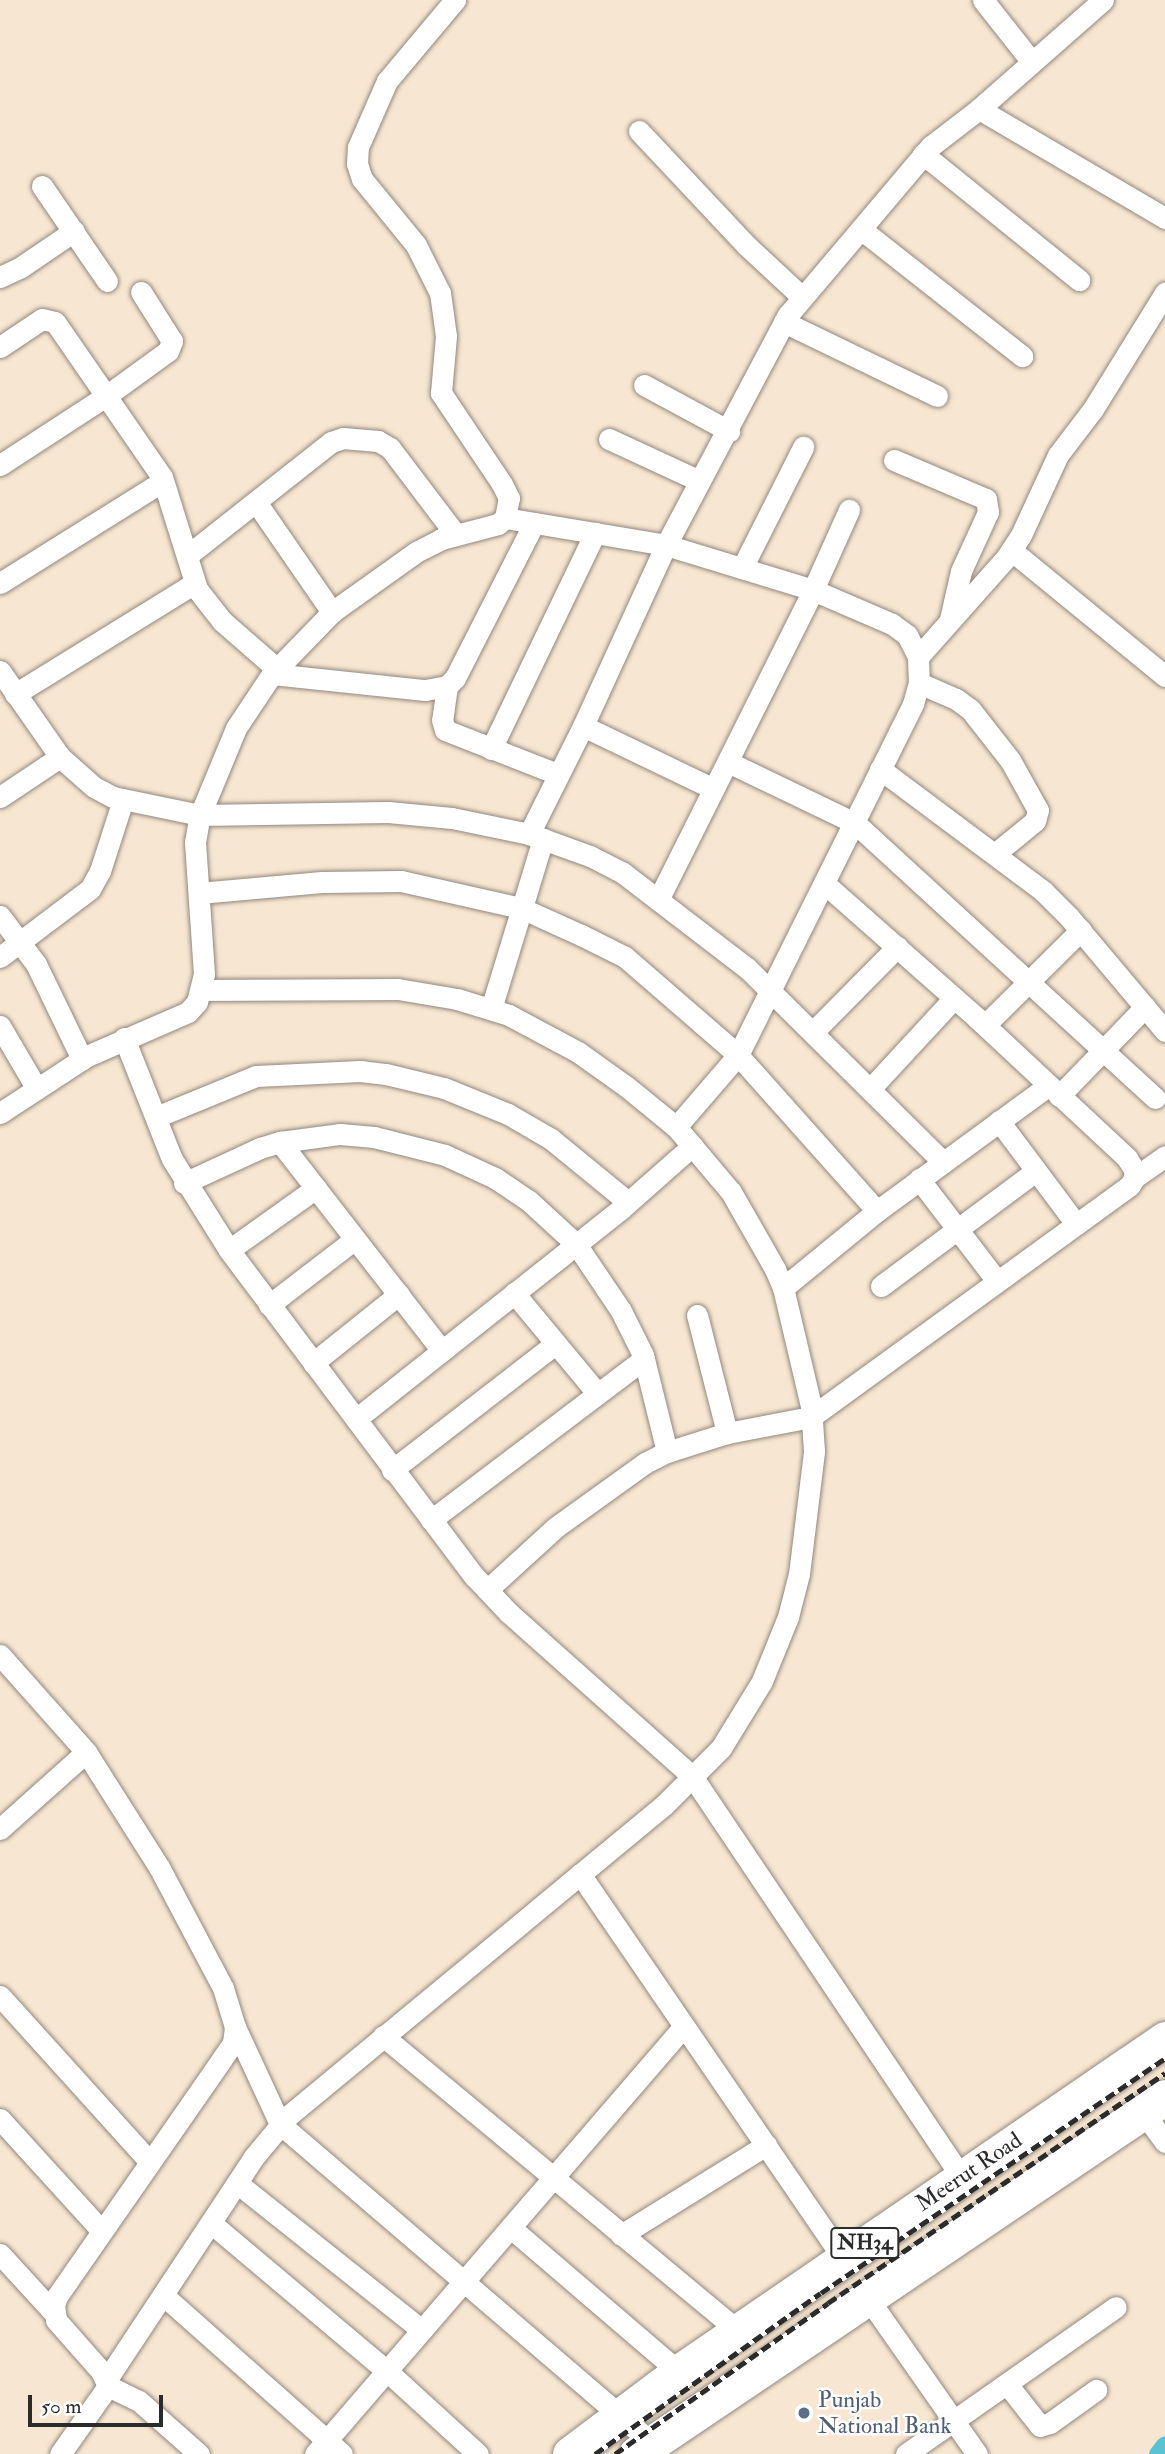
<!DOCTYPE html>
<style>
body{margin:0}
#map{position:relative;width:1165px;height:2454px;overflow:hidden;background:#f7e6d1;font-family:"IM FELL Double Pica",serif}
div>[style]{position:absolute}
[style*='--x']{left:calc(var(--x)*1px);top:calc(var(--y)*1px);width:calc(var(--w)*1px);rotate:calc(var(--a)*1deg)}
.canal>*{height:19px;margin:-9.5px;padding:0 9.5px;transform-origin:9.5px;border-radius:9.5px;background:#58c4d3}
.roads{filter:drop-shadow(0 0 2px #91887e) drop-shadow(0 0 2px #91887e)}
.minor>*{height:21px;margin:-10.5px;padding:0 10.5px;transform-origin:10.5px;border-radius:10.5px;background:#fff}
.trunk>*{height:35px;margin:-17.5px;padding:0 17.5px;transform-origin:17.5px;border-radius:17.5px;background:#fff}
.rail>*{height:5px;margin-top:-2.5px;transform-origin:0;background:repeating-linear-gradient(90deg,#2b2b2b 0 10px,transparent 0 15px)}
.dots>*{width:19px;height:19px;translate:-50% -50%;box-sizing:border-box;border:4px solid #fff;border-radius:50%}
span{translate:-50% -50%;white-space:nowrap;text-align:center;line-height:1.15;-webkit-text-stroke:5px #fff;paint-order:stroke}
.shield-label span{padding:2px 5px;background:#fff;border:2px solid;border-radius:5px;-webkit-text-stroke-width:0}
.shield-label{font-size:21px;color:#2b2b2b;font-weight:700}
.street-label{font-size:23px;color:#2b2b2b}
.service-label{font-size:23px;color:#4e5e75}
.left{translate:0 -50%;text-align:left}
.scale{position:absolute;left:28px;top:2395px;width:135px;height:32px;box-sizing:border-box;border:4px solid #2b2b2b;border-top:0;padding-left:9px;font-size:21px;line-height:24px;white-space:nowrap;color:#2b2b2b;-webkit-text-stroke:5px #fff;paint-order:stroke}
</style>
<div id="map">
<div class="canal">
<i style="--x:1158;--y:2454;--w:11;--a:-52"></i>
</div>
<div class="roads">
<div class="minor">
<i style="--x:983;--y:0;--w:79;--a:51.7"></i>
<i style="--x:979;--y:109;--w:216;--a:30.4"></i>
<i style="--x:639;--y:131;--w:156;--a:46.8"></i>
<i style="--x:746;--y:245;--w:76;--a:42.9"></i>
<i style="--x:923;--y:154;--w:201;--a:38.9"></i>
<i style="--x:42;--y:186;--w:115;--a:55.6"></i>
<i style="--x:862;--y:230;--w:204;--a:38.2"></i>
<i style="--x:0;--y:277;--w:23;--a:-25"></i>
<i style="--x:21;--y:267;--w:64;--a:-34.2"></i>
<i style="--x:784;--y:322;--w:170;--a:25.8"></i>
<i style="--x:0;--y:347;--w:50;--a:-33.7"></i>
<i style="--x:42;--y:319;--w:13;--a:13"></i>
<i style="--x:55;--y:322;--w:188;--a:55.4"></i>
<i style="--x:162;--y:477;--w:117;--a:72.6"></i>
<i style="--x:197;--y:589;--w:41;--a:52"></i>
<i style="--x:222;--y:621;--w:73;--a:41.1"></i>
<i style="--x:644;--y:385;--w:97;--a:28.4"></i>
<i style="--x:609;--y:439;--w:100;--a:24.8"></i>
<i style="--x:894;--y:460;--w:100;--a:23"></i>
<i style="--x:986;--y:499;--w:13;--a:81"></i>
<i style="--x:988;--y:512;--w:65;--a:114.6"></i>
<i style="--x:961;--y:571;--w:49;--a:102.9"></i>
<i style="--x:0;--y:465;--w:126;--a:-33.1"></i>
<i style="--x:106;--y:396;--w:77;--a:-36"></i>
<i style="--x:168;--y:351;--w:11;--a:-68"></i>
<i style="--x:172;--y:341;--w:58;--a:-122.3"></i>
<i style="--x:256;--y:502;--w:134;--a:55.4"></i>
<i style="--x:505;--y:518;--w:163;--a:9.5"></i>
<i style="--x:666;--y:545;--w:154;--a:17"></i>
<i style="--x:813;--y:590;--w:86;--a:23.3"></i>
<i style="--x:892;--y:624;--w:19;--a:36"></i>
<i style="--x:907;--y:635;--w:25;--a:63"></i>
<i style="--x:918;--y:657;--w:26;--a:88"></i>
<i style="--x:919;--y:683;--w:22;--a:106"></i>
<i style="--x:913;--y:704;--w:392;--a:116.5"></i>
<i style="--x:738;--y:1055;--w:95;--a:130.7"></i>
<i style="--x:1011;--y:550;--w:199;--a:39.3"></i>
<i style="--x:188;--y:555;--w:182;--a:-38.3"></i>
<i style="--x:331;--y:442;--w:13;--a:-18"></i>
<i style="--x:343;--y:438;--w:35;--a:5"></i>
<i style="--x:378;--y:441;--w:14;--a:30"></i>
<i style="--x:390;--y:448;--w:109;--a:52.8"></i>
<i style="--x:742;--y:568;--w:136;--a:-63.2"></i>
<i style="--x:0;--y:583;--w:192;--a:-32"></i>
<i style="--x:918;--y:657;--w:132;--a:-48.4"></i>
<i style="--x:1006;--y:558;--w:27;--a:-57"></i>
<i style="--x:1021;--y:535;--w:88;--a:-65.2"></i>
<i style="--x:1058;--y:455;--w:58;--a:-52.7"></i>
<i style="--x:1093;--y:409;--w:137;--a:-58.2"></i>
<i style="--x:0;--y:671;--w:105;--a:55.1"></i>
<i style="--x:60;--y:757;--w:45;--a:41.4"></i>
<i style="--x:94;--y:787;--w:21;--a:28"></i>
<i style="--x:113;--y:797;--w:89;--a:11.7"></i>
<i style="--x:200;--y:815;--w:188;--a:-0.9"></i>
<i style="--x:388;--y:812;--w:64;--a:5.4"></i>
<i style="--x:452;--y:818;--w:79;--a:11.7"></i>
<i style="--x:529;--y:834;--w:65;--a:19.8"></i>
<i style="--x:590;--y:856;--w:37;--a:27"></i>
<i style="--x:623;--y:873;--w:156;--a:37.5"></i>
<i style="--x:747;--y:968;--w:276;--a:44.7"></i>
<i style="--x:272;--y:674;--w:154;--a:6"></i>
<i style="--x:425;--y:690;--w:22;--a:-10"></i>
<i style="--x:447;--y:686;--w:11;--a:-45"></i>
<i style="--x:455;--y:678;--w:174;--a:-63"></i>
<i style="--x:919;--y:683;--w:40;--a:23.4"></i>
<i style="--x:956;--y:699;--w:17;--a:36"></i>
<i style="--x:970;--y:709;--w:65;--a:51.9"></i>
<i style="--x:1010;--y:760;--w:57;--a:60.8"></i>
<i style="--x:1038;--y:810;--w:11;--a:105"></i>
<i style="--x:1035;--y:821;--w:50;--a:140.6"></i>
<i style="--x:447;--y:686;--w:34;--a:98"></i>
<i style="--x:442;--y:720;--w:10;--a:73"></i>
<i style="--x:445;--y:730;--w:120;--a:21.4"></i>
<i style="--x:15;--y:694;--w:211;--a:-31.7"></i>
<i style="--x:583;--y:726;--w:145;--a:25.7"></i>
<i style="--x:491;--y:749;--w:240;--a:-64.3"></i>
<i style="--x:728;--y:762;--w:141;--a:25.7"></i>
<i style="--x:855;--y:823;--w:407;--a:42.5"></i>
<i style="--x:880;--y:769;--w:204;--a:36.8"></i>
<i style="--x:1043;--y:891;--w:37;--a:45"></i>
<i style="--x:1069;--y:917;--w:149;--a:49.9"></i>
<i style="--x:0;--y:797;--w:72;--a:-33.7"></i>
<i style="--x:529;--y:834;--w:121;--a:-63.4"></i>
<i style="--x:583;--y:726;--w:199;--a:-65.4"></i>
<i style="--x:666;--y:545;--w:260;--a:-62.1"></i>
<i style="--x:788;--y:315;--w:221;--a:-49.8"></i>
<i style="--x:931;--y:146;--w:61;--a:-37.6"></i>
<i style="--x:979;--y:109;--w:165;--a:-41.3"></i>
<i style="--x:199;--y:893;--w:123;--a:-5.1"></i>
<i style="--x:322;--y:882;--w:79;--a:-0.7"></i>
<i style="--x:401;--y:881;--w:123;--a:12.7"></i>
<i style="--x:521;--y:908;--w:66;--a:24.2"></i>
<i style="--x:581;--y:935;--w:49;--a:26.6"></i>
<i style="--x:625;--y:957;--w:150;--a:40.9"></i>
<i style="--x:738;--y:1055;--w:209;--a:48.3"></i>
<i style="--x:658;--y:900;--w:347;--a:-63.4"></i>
<i style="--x:813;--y:590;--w:88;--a:-65.8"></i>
<i style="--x:0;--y:916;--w:60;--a:53.1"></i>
<i style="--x:36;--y:964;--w:106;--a:64.2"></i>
<i style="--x:0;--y:957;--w:113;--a:-37.1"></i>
<i style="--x:90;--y:889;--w:21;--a:-61"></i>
<i style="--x:100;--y:871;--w:75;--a:-72.1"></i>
<i style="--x:491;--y:1009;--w:178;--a:-73"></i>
<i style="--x:985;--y:1025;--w:135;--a:-44.7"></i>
<i style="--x:0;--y:1026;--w:73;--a:59.6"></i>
<i style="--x:813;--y:1032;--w:120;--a:-45.3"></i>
<i style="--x:124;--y:1038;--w:130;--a:68.4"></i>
<i style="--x:172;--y:1159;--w:107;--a:57.9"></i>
<i style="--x:229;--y:1250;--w:408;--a:53.1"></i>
<i style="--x:474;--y:1576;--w:51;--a:46.6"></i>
<i style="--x:509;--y:1613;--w:245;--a:41.7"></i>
<i style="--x:692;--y:1776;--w:482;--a:56.1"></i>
<i style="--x:871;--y:1088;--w:122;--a:-47.3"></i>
<i style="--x:1059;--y:1096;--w:124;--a:-46"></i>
<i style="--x:0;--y:1113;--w:104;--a:-33.2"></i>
<i style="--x:87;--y:1056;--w:110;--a:-23.5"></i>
<i style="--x:188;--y:1012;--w:13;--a:-48"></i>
<i style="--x:197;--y:1002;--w:29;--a:-76"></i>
<i style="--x:204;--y:974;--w:132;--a:-93.9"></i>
<i style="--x:195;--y:842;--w:27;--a:-80"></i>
<i style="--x:200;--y:815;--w:94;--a:-67.5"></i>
<i style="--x:236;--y:728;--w:65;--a:-56.3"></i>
<i style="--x:272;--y:674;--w:86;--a:-45.9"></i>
<i style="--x:332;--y:612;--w:103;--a:-35.5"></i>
<i style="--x:416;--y:552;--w:28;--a:-27"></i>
<i style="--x:441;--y:539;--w:59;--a:-14.7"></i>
<i style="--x:498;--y:524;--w:9;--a:-41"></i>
<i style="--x:505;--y:518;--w:20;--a:-79"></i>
<i style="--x:509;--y:498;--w:16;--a:-117"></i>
<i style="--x:502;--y:484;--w:110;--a:-123.8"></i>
<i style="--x:441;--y:393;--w:57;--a:-85"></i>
<i style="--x:446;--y:336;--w:43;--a:-97.9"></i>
<i style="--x:440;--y:293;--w:54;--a:-116.6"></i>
<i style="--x:416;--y:245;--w:85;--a:-129.3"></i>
<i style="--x:362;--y:179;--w:16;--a:-108"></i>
<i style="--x:357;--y:164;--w:17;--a:-87"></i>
<i style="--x:358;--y:147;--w:72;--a:-66.3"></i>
<i style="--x:387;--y:81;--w:106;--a:-50"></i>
<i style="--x:156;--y:1117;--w:108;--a:-22.3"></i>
<i style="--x:256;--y:1076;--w:104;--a:-2.8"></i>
<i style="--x:360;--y:1071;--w:26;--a:7"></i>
<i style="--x:386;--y:1074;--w:60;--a:13.6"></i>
<i style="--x:444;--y:1088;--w:69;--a:22.1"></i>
<i style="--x:508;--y:1114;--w:50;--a:30.2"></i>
<i style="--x:551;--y:1139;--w:99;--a:39.3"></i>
<i style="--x:999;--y:1121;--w:129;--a:53.2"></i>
<i style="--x:280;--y:1142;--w:264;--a:52.2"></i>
<i style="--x:1134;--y:1178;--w:38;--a:-35"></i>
<i style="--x:919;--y:1179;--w:128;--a:52.6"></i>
<i style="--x:184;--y:1183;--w:84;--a:-24.7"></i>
<i style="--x:260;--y:1148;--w:21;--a:-17"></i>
<i style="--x:280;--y:1142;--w:61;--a:-7.6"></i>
<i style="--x:340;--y:1134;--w:34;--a:5"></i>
<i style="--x:374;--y:1137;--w:73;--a:14.2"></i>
<i style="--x:445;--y:1155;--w:55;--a:24.7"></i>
<i style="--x:495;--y:1178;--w:40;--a:34"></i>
<i style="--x:528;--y:1200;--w:65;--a:42.5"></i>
<i style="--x:576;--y:1244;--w:81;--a:56.1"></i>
<i style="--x:621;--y:1311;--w:49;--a:63.4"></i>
<i style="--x:643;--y:1355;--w:100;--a:76.1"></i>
<i style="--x:229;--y:1250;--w:107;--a:-35.5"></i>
<i style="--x:881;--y:1286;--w:193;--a:-36.6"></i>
<i style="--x:783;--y:1288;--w:122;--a:-39.3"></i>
<i style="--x:877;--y:1211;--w:212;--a:-36.2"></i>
<i style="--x:514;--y:1293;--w:131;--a:50.3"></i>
<i style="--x:269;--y:1305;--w:108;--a:-37.5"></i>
<i style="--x:697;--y:1315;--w:122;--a:75.7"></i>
<i style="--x:313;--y:1363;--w:110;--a:-38.7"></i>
<i style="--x:356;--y:1419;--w:340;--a:-38.4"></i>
<i style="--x:622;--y:1208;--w:94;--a:-41.5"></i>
<i style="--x:392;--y:1470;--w:205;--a:-37.7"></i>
<i style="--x:431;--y:1520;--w:267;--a:-37.1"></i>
<i style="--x:487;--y:1590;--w:93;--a:-42.4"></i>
<i style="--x:556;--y:1527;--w:110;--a:-35.7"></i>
<i style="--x:645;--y:1463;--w:25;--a:-27"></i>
<i style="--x:667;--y:1452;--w:63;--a:-17.6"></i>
<i style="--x:727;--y:1433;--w:86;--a:-10.8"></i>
<i style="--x:811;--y:1417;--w:394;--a:-36"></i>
<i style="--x:1130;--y:1185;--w:8;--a:-60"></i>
<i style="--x:1134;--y:1178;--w:7;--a:-82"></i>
<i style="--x:1135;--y:1171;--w:15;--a:-122"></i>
<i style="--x:1127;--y:1158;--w:205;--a:-137"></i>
<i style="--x:977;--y:1018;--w:204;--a:-138.6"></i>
<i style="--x:0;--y:1655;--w:130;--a:48.4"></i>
<i style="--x:86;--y:1752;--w:136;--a:57.6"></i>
<i style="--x:159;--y:1867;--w:137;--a:62.1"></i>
<i style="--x:223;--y:1988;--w:41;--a:72.9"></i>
<i style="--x:235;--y:2027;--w:16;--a:97"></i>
<i style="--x:233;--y:2043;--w:19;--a:125"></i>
<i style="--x:222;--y:2059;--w:289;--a:124.8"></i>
<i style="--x:57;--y:2296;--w:9;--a:108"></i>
<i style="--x:54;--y:2305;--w:15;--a:82"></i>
<i style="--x:56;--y:2320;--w:68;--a:48.6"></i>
<i style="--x:101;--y:2371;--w:17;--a:65"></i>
<i style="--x:108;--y:2386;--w:83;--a:125.2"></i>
<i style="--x:0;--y:1829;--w:115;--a:-41.8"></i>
<i style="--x:580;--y:1874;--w:465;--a:55.6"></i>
<i style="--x:0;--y:1996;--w:222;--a:47.9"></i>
<i style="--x:235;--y:2027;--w:107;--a:65.1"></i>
<i style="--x:280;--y:2124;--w:489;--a:40.6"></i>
<i style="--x:383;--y:2036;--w:463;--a:39.7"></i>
<i style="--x:1143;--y:2112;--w:37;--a:54"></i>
<i style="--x:0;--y:2119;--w:150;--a:47.7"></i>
<i style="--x:237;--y:2183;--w:236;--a:38.5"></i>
<i style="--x:211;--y:2223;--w:230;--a:40.1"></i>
<i style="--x:387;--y:2371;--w:123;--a:42.4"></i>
<i style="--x:511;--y:2228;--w:221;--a:40.6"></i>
<i style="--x:621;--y:2235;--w:171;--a:-31.8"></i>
<i style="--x:0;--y:2254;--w:80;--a:47.5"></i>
<i style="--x:163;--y:2295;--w:239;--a:41.6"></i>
<i style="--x:867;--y:2297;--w:192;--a:55"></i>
<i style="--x:107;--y:2379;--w:265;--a:-56.5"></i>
<i style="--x:253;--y:2158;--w:55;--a:-50.2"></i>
<i style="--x:288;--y:2116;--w:487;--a:-39.6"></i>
<i style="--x:663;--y:1806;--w:82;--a:-45"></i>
<i style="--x:721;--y:1748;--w:79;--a:-58.5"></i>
<i style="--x:762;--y:1681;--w:69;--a:-67.9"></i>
<i style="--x:788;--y:1617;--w:44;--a:-75.7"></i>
<i style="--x:799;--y:1574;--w:124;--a:-83"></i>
<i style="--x:814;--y:1451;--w:45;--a:-93.8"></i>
<i style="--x:811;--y:1406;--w:121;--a:-103.3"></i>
<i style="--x:783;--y:1288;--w:21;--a:-113"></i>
<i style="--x:775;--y:1269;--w:89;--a:-119.7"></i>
<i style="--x:731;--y:1192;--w:85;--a:-130.2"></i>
<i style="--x:676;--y:1127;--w:63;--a:-140.8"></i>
<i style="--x:627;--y:1087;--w:60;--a:-144.5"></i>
<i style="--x:578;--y:1052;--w:78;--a:-151.8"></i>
<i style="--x:509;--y:1015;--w:54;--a:-162.9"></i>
<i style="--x:457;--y:999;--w:60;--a:-170.4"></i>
<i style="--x:398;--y:989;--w:196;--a:179.7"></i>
<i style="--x:1007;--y:2384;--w:53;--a:51.8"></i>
<i style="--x:1040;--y:2426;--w:10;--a:-17"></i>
<i style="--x:1050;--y:2423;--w:57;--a:-35.7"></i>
<i style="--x:108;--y:2386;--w:34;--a:26"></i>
<i style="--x:139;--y:2401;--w:80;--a:41.5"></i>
<i style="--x:315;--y:2454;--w:565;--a:-49.23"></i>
<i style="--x:906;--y:2454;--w:256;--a:-35"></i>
</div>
<div class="trunk">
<i style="--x:570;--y:2454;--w:136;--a:-37"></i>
<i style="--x:679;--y:2372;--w:589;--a:-34.42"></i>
<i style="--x:636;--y:2454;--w:638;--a:-34.01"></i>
</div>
</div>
<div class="rail">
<i style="--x:595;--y:2454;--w:277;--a:-35.5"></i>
<i style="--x:821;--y:2293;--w:417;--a:-34.3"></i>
<i style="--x:615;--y:2454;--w:261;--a:-35.3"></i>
<i style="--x:828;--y:2303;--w:408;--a:-34.3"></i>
</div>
<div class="dots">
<i style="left:804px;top:2413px;background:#5c6f8a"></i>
</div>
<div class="shield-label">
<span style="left:865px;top:2243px">NH34</span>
</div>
<div class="street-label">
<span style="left:969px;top:2172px;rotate:-34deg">Meerut Road</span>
</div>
<div class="service-label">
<span class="left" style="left:818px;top:2413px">Punjab<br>National Bank</span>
</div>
<div class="scale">50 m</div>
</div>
